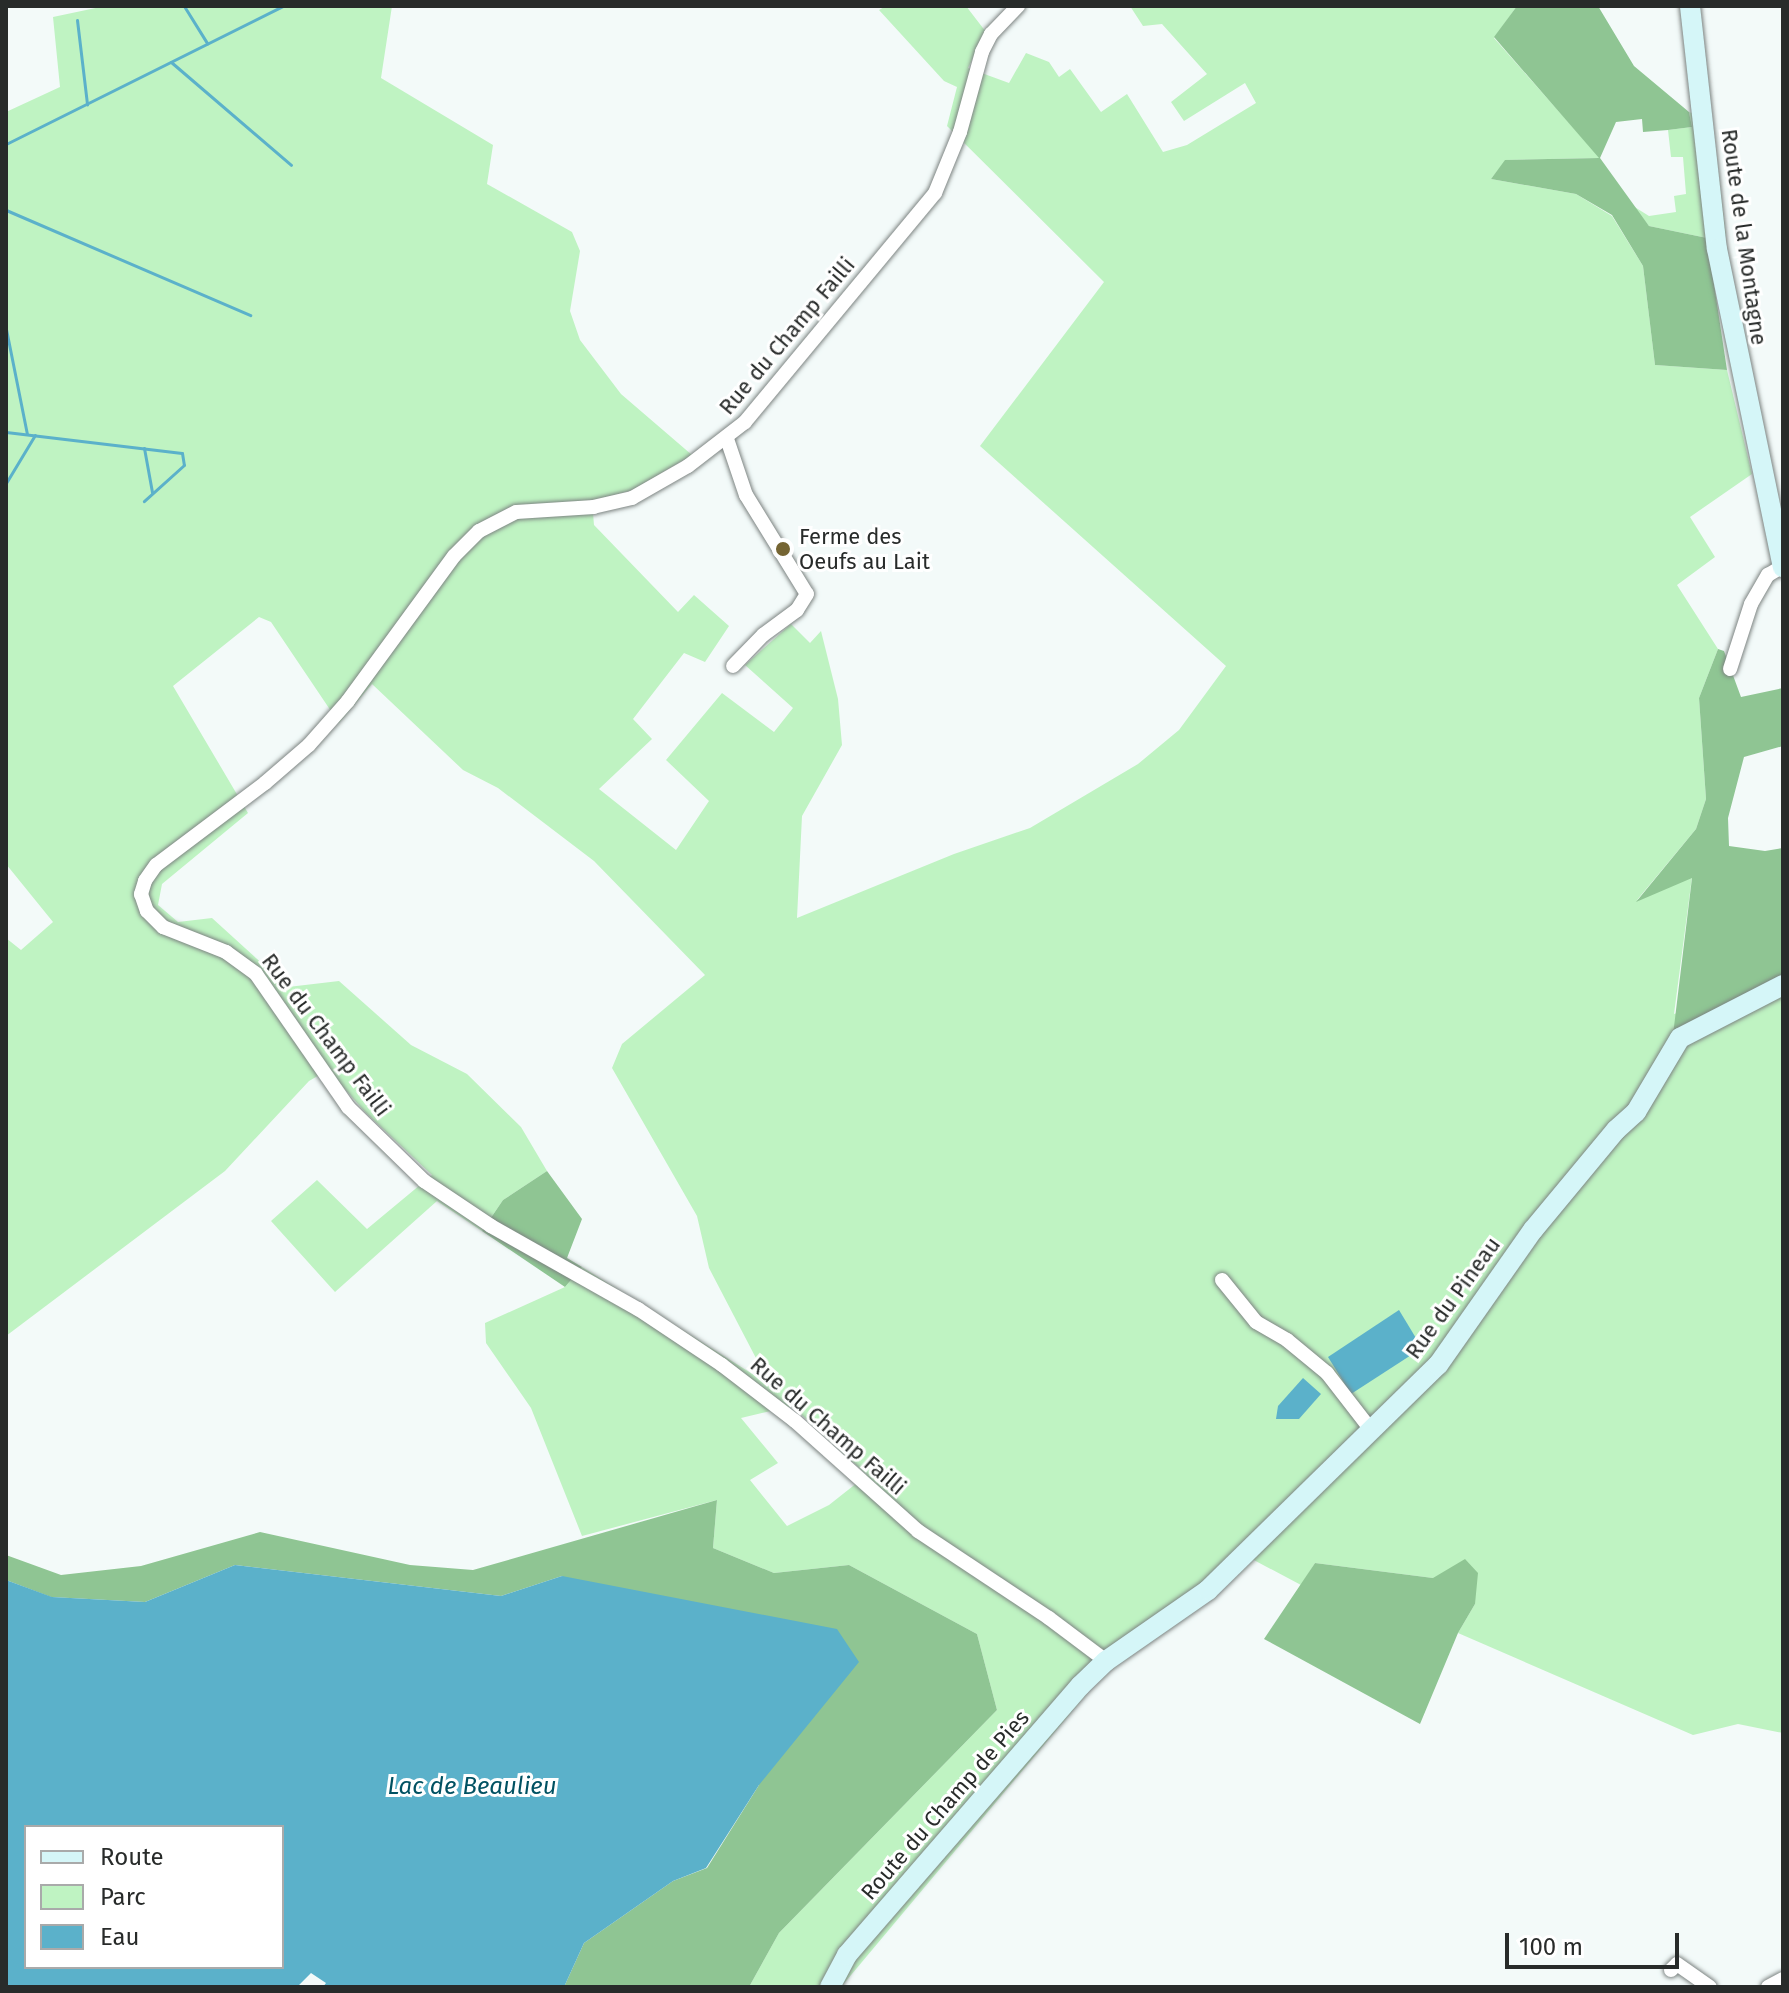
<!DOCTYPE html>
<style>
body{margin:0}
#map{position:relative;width:1789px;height:1993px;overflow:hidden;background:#f3faf9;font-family:"Fira Sans",sans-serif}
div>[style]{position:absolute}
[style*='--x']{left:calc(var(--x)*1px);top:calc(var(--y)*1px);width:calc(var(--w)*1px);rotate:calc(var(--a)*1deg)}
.green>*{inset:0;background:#bff3c2}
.forest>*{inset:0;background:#8fc593}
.water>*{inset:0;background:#5bb1ca}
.stream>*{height:3px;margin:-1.5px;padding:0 1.5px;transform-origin:1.5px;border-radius:1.5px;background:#5bb1ca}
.roads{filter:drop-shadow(0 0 2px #7d8482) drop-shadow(0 0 2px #7d8482)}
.street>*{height:14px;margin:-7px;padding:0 7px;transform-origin:7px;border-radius:7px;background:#fff}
.secondary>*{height:20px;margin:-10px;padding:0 10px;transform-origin:10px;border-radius:10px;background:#d5f6f8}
.dots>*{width:22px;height:22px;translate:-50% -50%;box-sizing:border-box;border:4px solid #fff;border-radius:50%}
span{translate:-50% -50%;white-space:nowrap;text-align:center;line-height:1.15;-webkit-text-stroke:6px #fff;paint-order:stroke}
.street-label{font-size:22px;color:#282b2a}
.poi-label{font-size:22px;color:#282b2a}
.left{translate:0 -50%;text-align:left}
.water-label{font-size:24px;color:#005162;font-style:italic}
.frame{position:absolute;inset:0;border:8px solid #282b2a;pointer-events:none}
.legend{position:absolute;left:24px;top:1825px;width:260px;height:144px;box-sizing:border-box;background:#fff;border:2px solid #a9aaaa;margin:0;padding:10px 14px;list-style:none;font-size:24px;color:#282b2a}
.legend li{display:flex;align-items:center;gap:16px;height:40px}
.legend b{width:40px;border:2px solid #a9aaaa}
.scale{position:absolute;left:1505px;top:1933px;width:174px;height:36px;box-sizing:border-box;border:4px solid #282b2a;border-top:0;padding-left:10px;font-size:24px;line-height:28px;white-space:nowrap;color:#282b2a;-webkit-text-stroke:6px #fff;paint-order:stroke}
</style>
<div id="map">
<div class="green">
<i style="clip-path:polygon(evenodd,105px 6px,392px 6px,381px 78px,493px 145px,487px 184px,572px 232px,580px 251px,570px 311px,580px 340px,621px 394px,692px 455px,633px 490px,592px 501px,594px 525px,678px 612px,694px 595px,729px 626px,705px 662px,684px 653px,633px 719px,652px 739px,599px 789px,676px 850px,709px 801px,666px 760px,722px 693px,774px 732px,793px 708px,745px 665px,791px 624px,810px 643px,821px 631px,838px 699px,842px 745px,802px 816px,797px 918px,954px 854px,1030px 828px,1138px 764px,1179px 730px,1226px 666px,980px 446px,1104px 282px,947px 126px,957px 87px,944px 81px,879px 10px,886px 6px,966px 6px,986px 32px,968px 68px,1009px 83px,1026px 53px,1049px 62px,1059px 77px,1070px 69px,1101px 112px,1127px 94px,1163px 152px,1187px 145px,1256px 103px,1245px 83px,1184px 121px,1171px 102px,1207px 74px,1162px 24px,1143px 26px,1130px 6px,1517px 6px,1494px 38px,1600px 158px,1506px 160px,1491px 179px,1576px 194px,1612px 216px,1643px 266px,1655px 365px,1727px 370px,1752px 474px,1690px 517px,1715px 557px,1677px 585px,1718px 649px,1699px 698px,1706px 799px,1696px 829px,1637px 900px,1692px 877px,1674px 1014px,1783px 979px,1783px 1733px,1738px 1724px,1693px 1735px,1458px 1633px,1475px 1604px,1433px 1578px,1315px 1563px,1301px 1585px,1250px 1558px,1110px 1666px,841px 1987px,749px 1987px,779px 1933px,997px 1710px,977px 1634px,849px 1565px,774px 1573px,713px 1548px,717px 1500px,582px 1536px,531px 1408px,486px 1343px,485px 1323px,565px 1287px,582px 1267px,770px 1385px,709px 1268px,697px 1216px,612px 1068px,622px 1044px,705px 975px,594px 861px,498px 788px,463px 770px,372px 684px,339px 723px,271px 622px,259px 617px,173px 686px,248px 813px,162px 884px,158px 905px,178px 922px,212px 918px,288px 987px,339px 981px,411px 1045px,467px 1074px,521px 1127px,547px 1171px,503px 1200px,482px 1231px,437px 1201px,335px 1292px,271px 1221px,317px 1180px,367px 1229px,432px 1175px,366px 1113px,328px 1070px,309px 1081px,225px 1171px,6px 1336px,6px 938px,21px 950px,53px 922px,6px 864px,6px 112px,60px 87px,53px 17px,105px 6px,792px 1406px,867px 1475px,829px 1505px,787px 1526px,750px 1480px,778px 1463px,741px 1418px,792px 1406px)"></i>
<i style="clip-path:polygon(1689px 112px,1712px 121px,1726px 236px,1707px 238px,1649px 226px,1633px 206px,1649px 216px,1676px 212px,1674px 196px,1686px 194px,1683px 157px,1671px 157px,1668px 130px,1692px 127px)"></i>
</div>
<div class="forest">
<i style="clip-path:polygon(1517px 6px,1598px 6px,1634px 66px,1689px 112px,1692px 127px,1668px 130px,1643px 132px,1642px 119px,1616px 122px,1600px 158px,1649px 226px,1707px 238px,1727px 370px,1655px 365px,1643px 266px,1612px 215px,1576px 194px,1491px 179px,1505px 160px,1599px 158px,1494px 37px)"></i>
<i style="clip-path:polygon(1718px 649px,1724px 651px,1741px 697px,1783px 688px,1783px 746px,1744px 757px,1728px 818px,1729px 846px,1765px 851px,1783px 848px,1783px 979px,1673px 1035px,1692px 878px,1636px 902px,1696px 829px,1706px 799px,1699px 698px)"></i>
<i style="clip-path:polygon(547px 1171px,582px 1219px,567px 1258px,582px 1267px,565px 1287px,482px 1231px,503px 1200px)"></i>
<i style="clip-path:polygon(717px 1500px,713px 1548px,774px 1573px,849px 1565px,977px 1634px,997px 1710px,779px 1933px,749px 1987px,564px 1987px,584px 1943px,673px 1881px,707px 1868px,759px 1785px,562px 1576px,501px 1596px,235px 1565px,145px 1602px,51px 1597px,6px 1580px,6px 1555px,61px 1575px,141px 1566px,260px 1532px,410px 1565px,473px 1570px)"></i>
<i style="clip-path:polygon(1465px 1559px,1478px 1573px,1475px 1604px,1458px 1633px,1420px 1724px,1264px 1639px,1315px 1563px,1433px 1578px)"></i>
</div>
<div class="water">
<i style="clip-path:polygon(1399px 1310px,1422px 1348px,1351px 1394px,1328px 1357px)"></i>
<i style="clip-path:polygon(1303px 1378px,1321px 1394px,1299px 1419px,1276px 1419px,1278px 1406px)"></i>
<i style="clip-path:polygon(evenodd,235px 1565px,501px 1596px,562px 1576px,837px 1629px,859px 1662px,759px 1785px,706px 1868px,673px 1881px,584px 1943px,564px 1987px,323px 1987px,326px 1983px,311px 1973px,297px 1987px,6px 1987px,6px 1580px,52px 1597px,145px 1602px,235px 1565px,282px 1827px,282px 1967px,26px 1967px,26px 1827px,282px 1827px)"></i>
</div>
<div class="stream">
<i style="--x:184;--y:6;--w:44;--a:58.1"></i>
<i style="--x:77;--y:20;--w:85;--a:83.2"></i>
<i style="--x:171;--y:62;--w:158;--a:40.6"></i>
<i style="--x:6;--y:144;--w:309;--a:-26.5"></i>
<i style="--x:6;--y:210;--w:266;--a:23.3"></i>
<i style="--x:6;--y:329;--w:107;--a:78.7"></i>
<i style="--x:6;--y:432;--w:177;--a:6.8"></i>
<i style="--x:182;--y:453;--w:12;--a:81"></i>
<i style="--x:184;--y:465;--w:54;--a:138"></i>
<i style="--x:144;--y:448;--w:45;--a:79.7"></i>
<i style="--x:6;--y:483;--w:56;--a:-58.9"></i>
</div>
<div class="roads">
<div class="street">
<i style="--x:1018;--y:6;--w:39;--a:134"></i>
<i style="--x:991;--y:34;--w:20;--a:117"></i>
<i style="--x:982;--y:52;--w:83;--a:105.4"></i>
<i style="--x:960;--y:132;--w:66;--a:112.3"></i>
<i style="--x:935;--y:193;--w:298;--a:129.7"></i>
<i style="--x:745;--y:422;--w:72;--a:142.3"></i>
<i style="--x:688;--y:466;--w:64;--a:150.3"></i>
<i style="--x:632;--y:498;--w:39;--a:167"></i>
<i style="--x:594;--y:507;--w:78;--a:176.3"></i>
<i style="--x:516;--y:512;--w:42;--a:152.8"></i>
<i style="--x:479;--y:531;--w:35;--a:135"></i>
<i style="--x:454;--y:556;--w:180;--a:126.2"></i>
<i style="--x:348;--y:701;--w:59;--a:131.6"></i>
<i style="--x:309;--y:745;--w:58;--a:139.2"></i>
<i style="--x:265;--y:783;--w:136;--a:143"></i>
<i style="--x:156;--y:865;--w:19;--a:125"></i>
<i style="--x:145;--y:881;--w:14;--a:107"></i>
<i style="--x:141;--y:894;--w:18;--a:71"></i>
<i style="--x:147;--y:911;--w:23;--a:45"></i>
<i style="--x:163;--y:927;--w:68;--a:21.6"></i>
<i style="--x:226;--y:952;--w:37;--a:36"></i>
<i style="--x:256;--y:974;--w:162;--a:55.3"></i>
<i style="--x:348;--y:1107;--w:106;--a:44.2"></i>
<i style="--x:424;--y:1181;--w:81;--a:33.9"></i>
<i style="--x:491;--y:1226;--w:169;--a:29.5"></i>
<i style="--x:638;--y:1309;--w:101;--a:33.7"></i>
<i style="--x:722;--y:1365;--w:92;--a:37.5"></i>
<i style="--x:795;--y:1421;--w:165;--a:41.8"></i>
<i style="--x:918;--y:1531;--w:157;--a:33.6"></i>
<i style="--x:1049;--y:1618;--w:71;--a:37"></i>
<i style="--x:727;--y:439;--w:59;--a:71.3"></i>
<i style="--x:746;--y:495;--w:116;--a:58.4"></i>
<i style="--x:807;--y:594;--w:19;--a:122"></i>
<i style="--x:797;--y:610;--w:42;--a:143.7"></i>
<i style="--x:763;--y:635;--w:43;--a:134.1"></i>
<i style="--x:1730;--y:669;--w:68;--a:-72.1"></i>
<i style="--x:1751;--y:604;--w:34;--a:-60"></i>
<i style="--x:1768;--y:575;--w:17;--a:-31"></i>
<i style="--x:1222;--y:1280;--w:54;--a:51"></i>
<i style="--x:1256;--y:1322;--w:36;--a:30"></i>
<i style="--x:1287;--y:1340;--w:52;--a:39.5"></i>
<i style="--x:1327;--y:1373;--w:73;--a:52.2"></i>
<i style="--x:1671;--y:1970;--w:8;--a:-45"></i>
<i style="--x:1677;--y:1964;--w:40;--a:34.9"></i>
<i style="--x:1768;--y:1987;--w:17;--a:-28"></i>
</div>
<div class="secondary">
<i style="--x:1690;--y:6;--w:244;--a:83.7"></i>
<i style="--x:1717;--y:249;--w:325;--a:78.3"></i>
<i style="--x:830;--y:1987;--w:36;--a:-62"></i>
<i style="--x:847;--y:1955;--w:356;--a:-49.1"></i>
<i style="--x:1080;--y:1686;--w:36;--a:-44"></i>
<i style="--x:1106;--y:1661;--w:124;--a:-34.8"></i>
<i style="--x:1208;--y:1590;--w:322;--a:-44.4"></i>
<i style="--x:1438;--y:1365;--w:165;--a:-54.9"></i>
<i style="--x:1533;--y:1230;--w:130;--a:-50.3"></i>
<i style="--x:1616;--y:1130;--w:27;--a:-42"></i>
<i style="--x:1636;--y:1112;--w:86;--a:-59.3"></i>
<i style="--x:1680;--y:1038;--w:116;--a:-27.2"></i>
</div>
</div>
<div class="dots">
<i style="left:783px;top:549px;background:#756533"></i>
</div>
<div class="street-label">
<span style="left:1744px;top:237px;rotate:82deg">Route de la Montagne</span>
<span style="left:787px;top:336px;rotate:-50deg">Rue du Champ Failli</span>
<span style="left:326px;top:1035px;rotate:53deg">Rue du Champ Failli</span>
<span style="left:1453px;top:1298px;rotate:-54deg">Rue du Pineau</span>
<span style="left:828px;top:1426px;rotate:41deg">Rue du Champ Failli</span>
<span style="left:945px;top:1805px;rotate:-49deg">Route du Champ de Pies</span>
</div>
<div class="poi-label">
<span class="left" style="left:799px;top:549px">Ferme des<br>Oeufs au Lait</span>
</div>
<div class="water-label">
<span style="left:472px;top:1787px">Lac de Beaulieu</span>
</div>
<div class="frame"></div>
<ul class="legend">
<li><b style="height:10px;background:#d5f6f8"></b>Route</li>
<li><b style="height:22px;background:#bff3c2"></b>Parc</li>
<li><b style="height:22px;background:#5bb1ca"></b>Eau</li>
</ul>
<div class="scale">100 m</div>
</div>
